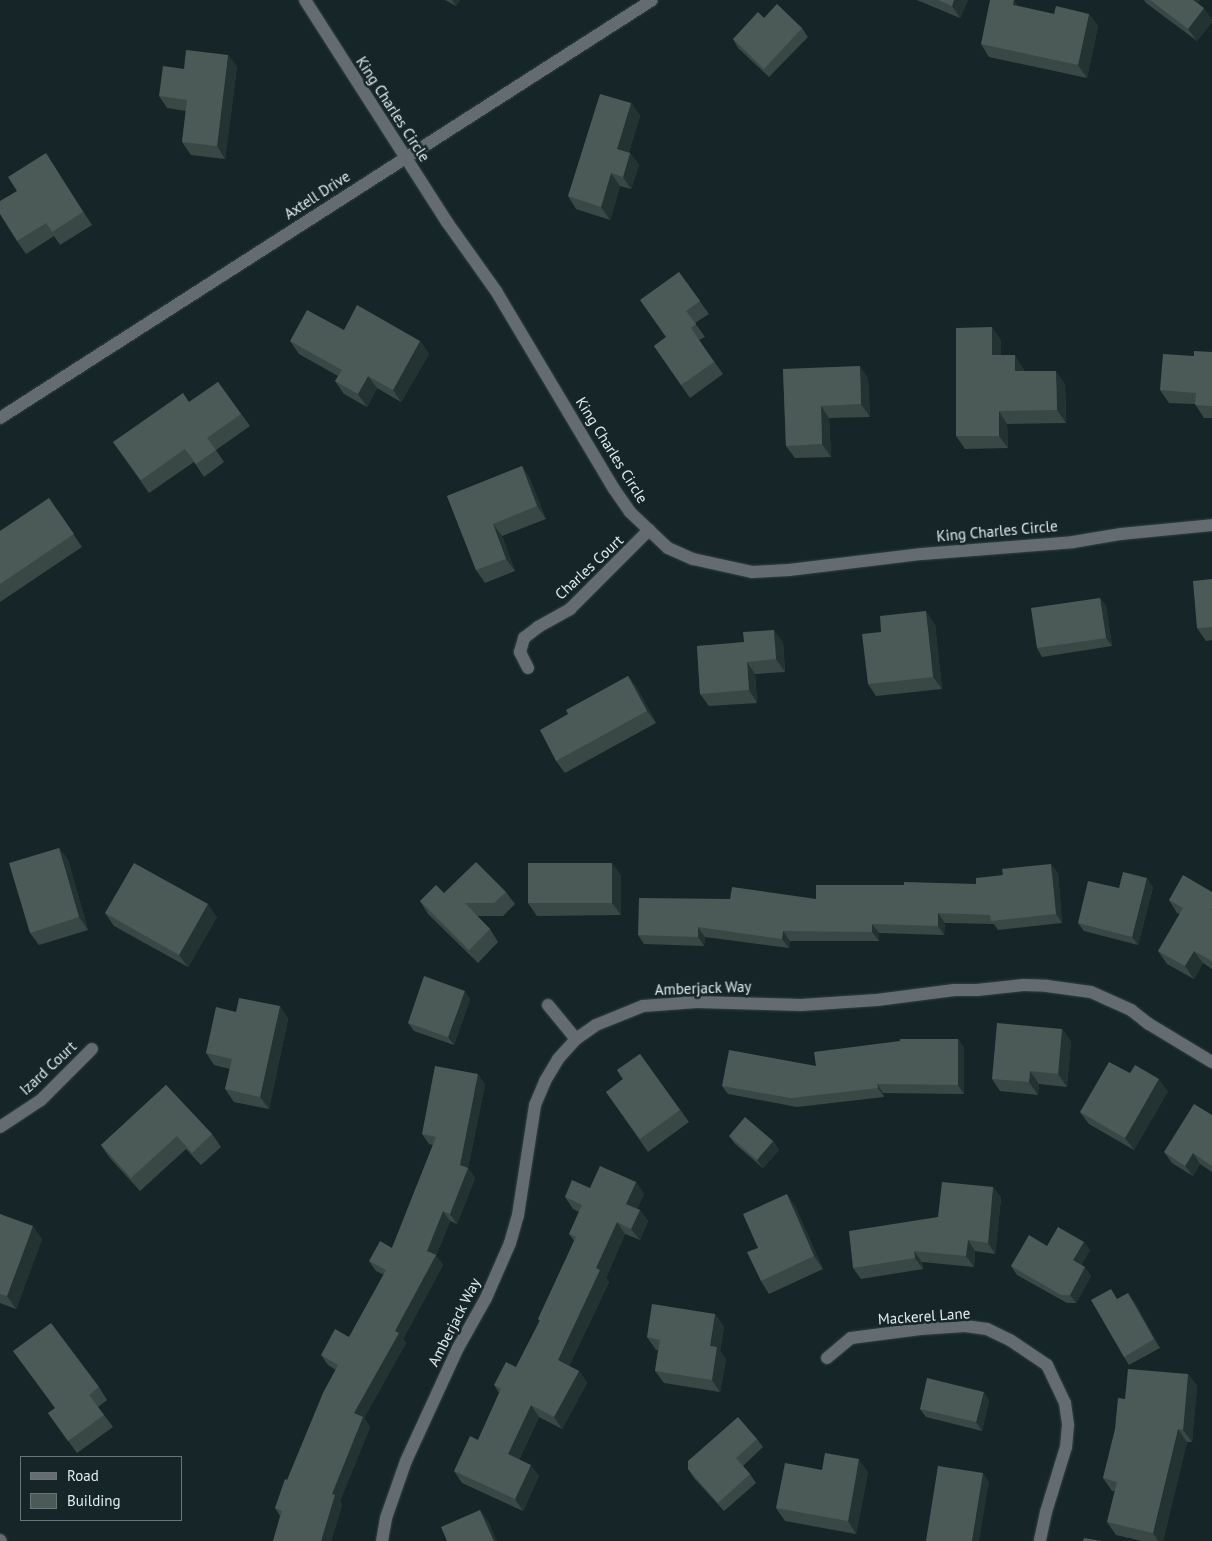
<!DOCTYPE html>
<style>
body{margin:0}
#map{position:relative;width:1212px;height:1541px;overflow:hidden;background:#162628;font-family:"PT Sans",sans-serif}
div>[style]{position:absolute}
[style*='--x']{left:calc(var(--x)*1px);top:calc(var(--y)*1px);width:calc(var(--w)*1px);rotate:calc(var(--a)*1deg)}
.roads{filter:drop-shadow(0 0 1px #334244) drop-shadow(0 0 1px #334244)}
.minor>*{height:12px;margin:-6px;padding:0 6px;transform-origin:6px;border-radius:6px;background:#656c6f}
.tertiary>*{height:12px;margin:-6px;padding:0 6px;transform-origin:6px;border-radius:6px;background:#656c6f}
.wall>*{inset:0;background:#394845}
.shaded-wall>*{inset:0;background:#233332}
.building>*{inset:0;background:#4b5a57}
span{translate:-50% -50%;white-space:nowrap;text-align:center;line-height:1.15;-webkit-text-stroke:5px #162628;paint-order:stroke}
.street-label{font-size:15px;color:#e3edee}
.legend{position:absolute;left:20px;top:1456px;width:162px;height:65px;box-sizing:border-box;background:#162628;border:1px solid #687677;margin:0;padding:6px 9px;list-style:none;font-size:15px;color:#e3edee}
.legend li{display:flex;align-items:center;gap:10px;height:25px}
.legend b{width:25px;border:1px solid #687677}
</style>
<div id="map">
<div class="roads">
<div class="minor">
<i style="--x:305;--y:0;--w:264;--a:57.4"></i>
<i style="--x:447;--y:222;--w:85;--a:54.6"></i>
<i style="--x:496;--y:291;--w:230;--a:59.2"></i>
<i style="--x:614;--y:489;--w:28;--a:55"></i>
<i style="--x:630;--y:512;--w:52;--a:43.5"></i>
<i style="--x:668;--y:548;--w:27;--a:24"></i>
<i style="--x:693;--y:559;--w:60;--a:12.4"></i>
<i style="--x:752;--y:572;--w:37;--a:-3"></i>
<i style="--x:789;--y:570;--w:134;--a:-6.9"></i>
<i style="--x:922;--y:554;--w:151;--a:-4.5"></i>
<i style="--x:1073;--y:542;--w:49;--a:-9.5"></i>
<i style="--x:1121;--y:534;--w:91;--a:-5.6"></i>
<i style="--x:528;--y:668;--w:18;--a:-117"></i>
<i style="--x:520;--y:652;--w:15;--a:-74"></i>
<i style="--x:524;--y:638;--w:18;--a:-38"></i>
<i style="--x:538;--y:627;--w:37;--a:-29"></i>
<i style="--x:570;--y:609;--w:112;--a:-45"></i>
<i style="--x:548;--y:1005;--w:44;--a:50.5"></i>
<i style="--x:0;--y:1127;--w:49;--a:-33.4"></i>
<i style="--x:41;--y:1100;--w:72;--a:-45"></i>
<i style="--x:827;--y:1358;--w:31;--a:-40"></i>
<i style="--x:851;--y:1338;--w:70;--a:-7.4"></i>
<i style="--x:920;--y:1329;--w:45;--a:-3.8"></i>
<i style="--x:965;--y:1326;--w:22;--a:8"></i>
<i style="--x:987;--y:1329;--w:25;--a:26"></i>
<i style="--x:1010;--y:1340;--w:45;--a:34"></i>
<i style="--x:1047;--y:1365;--w:42;--a:64.7"></i>
<i style="--x:1065;--y:1403;--w:22;--a:82"></i>
<i style="--x:1068;--y:1425;--w:22;--a:95"></i>
<i style="--x:1066;--y:1447;--w:68;--a:107.1"></i>
<i style="--x:1046;--y:1512;--w:30;--a:102"></i>
<i style="--x:382;--y:1541;--w:23;--a:-80"></i>
<i style="--x:386;--y:1518;--w:60;--a:-70.7"></i>
<i style="--x:406;--y:1461;--w:124;--a:-65.3"></i>
<i style="--x:458;--y:1348;--w:57;--a:-60.8"></i>
<i style="--x:486;--y:1298;--w:60;--a:-66.4"></i>
<i style="--x:510;--y:1243;--w:29;--a:-74"></i>
<i style="--x:518;--y:1215;--w:111;--a:-81.2"></i>
<i style="--x:535;--y:1105;--w:26;--a:-67"></i>
<i style="--x:545;--y:1081;--w:26;--a:-59"></i>
<i style="--x:558;--y:1059;--w:27;--a:-48"></i>
<i style="--x:576;--y:1039;--w:24;--a:-35"></i>
<i style="--x:596;--y:1025;--w:51;--a:-22"></i>
<i style="--x:643;--y:1006;--w:54;--a:-4.2"></i>
<i style="--x:697;--y:1002;--w:104;--a:1.7"></i>
<i style="--x:801;--y:1005;--w:76;--a:-3.8"></i>
<i style="--x:877;--y:1000;--w:78;--a:-7.4"></i>
<i style="--x:954;--y:990;--w:23;--a:0"></i>
<i style="--x:977;--y:990;--w:47;--a:-6.1"></i>
<i style="--x:1024;--y:985;--w:23;--a:2"></i>
<i style="--x:1047;--y:986;--w:44;--a:7.8"></i>
<i style="--x:1091;--y:992;--w:44;--a:24.2"></i>
<i style="--x:1131;--y:1010;--w:23;--a:38"></i>
<i style="--x:1149;--y:1024;--w:74;--a:31.1"></i>
</div>
<div class="tertiary">
<i style="--x:0;--y:418;--w:774;--a:-32.66"></i>
<i style="--x:0;--y:1540;--w:1;--a:45"></i>
</div>
</div>
<div class="wall">
<i style="clip-path:polygon(445px 0,460px 0,456px 6px)"></i>
<i style="clip-path:polygon(917px 0,968px 0,960px 18px)"></i>
<i style="clip-path:polygon(1144px 0,1200px 0,1198px 3px,1212px 20px,1212px 22px,1197px 41px,1146px 3px)"></i>
<i style="clip-path:polygon(1019px 6px,1054px 14px,1089px 14px,1098px 26px,1087px 78px,989px 57px,981px 44px)"></i>
<i style="clip-path:polygon(764px 18px,802px 28px,808px 37px,769px 77px,738px 48px,733px 39px)"></i>
<i style="clip-path:polygon(228px 55px,237px 67px,225px 159px,191px 155px,182px 142px,186px 111px,167px 108px,159px 96px,184px 69px)"></i>
<i style="clip-path:polygon(631px 103px,640px 116px,629px 152px,630px 153px,639px 165px,631px 189px,620px 186px,610px 220px,576px 209px,568px 196px)"></i>
<i style="clip-path:polygon(54px 166px,92px 225px,60px 245px,54px 236px,26px 254px,17px 241px,17px 191px)"></i>
<i style="clip-path:polygon(679px 272px,709px 314px,695px 323px,705px 337px,699px 340px,723px 374px,690px 398px,654px 346px,666px 337px)"></i>
<i style="clip-path:polygon(344px 330px,420px 341px,429px 354px,401px 402px,377px 388px,367px 407px,344px 394px,335px 381px,338px 376px,299px 354px,290px 341px)"></i>
<i style="clip-path:polygon(1001px 340px,1001px 355px,1023px 368px,1024px 371px,1065px 384px,1066px 423px,1007px 424px,1008px 448px,965px 449px,956px 436px)"></i>
<i style="clip-path:polygon(1212px 352px,1212px 418px,1204px 418px,1195px 404px,1169px 403px,1160px 390px,1194px 356px)"></i>
<i style="clip-path:polygon(783px 369px,868px 378px,870px 417px,829px 418px,831px 457px,795px 458px,786px 446px)"></i>
<i style="clip-path:polygon(218px 382px,250px 426px,216px 450px,224px 462px,204px 477px,194px 462px,149px 493px,113px 442px,189px 402px)"></i>
<i style="clip-path:polygon(522px 466px,530px 479px,546px 519px,502px 536px,515px 571px,485px 583px,476px 570px,447px 496px)"></i>
<i style="clip-path:polygon(58px 511px,82px 547px,0 602px,0 531px)"></i>
<i style="clip-path:polygon(1212px 579px,1212px 640px,1206px 641px,1197px 628px)"></i>
<i style="clip-path:polygon(1100px 598px,1106px 606px,1112px 646px,1042px 657px,1037px 648px)"></i>
<i style="clip-path:polygon(935px 624px,942px 689px,876px 696px,868px 684px,881px 632px)"></i>
<i style="clip-path:polygon(783px 642px,785px 672px,755px 674px,757px 703px,709px 706px,700px 694px,697px 646px)"></i>
<i style="clip-path:polygon(628px 676px,637px 688px,656px 723px,565px 773px,556px 761px,568px 714px)"></i>
<i style="clip-path:polygon(59px 848px,68px 860px,88px 930px,39px 945px,30px 933px)"></i>
<i style="clip-path:polygon(1058px 873px,1062px 923px,998px 930px,994px 924px,945px 923px,944px 935px,879px 933px,879px 941px,790px 941px,789px 948px,705px 937px,704px 946px,644px 944px,638px 935px,730px 899px,816px 899px,904px 885px,976px 884px)"></i>
<i style="clip-path:polygon(621px 875px,621px 915px,537px 916px,528px 903px)"></i>
<i style="clip-path:polygon(1153px 887px,1138px 945px,1084px 931px,1078px 923px,1119px 888px)"></i>
<i style="clip-path:polygon(506px 892px,515px 904px,503px 916px,477px 916px,490px 929px,498px 942px,478px 963px,428px 914px,420px 901px,444px 893px)"></i>
<i style="clip-path:polygon(1212px 892px,1212px 969px,1203px 963px,1194px 979px,1167px 964px,1158px 951px,1180px 914px,1177px 913px,1169px 900px)"></i>
<i style="clip-path:polygon(105px 913px,217px 917px,188px 967px,114px 926px)"></i>
<i style="clip-path:polygon(470px 999px,454px 1045px,414px 1031px,408px 1023px)"></i>
<i style="clip-path:polygon(280px 1006px,288px 1019px,269px 1109px,234px 1102px,225px 1089px,230px 1069px,214px 1065px,206px 1053px,236px 1012px)"></i>
<i style="clip-path:polygon(1062px 1029px,1071px 1042px,1067px 1087px,1039px 1084px,1038px 1095px,1000px 1091px,992px 1079px)"></i>
<i style="clip-path:polygon(958px 1039px,964px 1048px,964px 1094px,883px 1093px,884px 1097px,797px 1107px,728px 1094px,722px 1086px,816px 1066px)"></i>
<i style="clip-path:polygon(640px 1054px,689px 1122px,648px 1152px,606px 1092px,623px 1079px,617px 1070px)"></i>
<i style="clip-path:polygon(485px 1084px,468px 1168px,475px 1178px,457px 1224px,450px 1221px,436px 1256px,443px 1265px,403px 1339px,406px 1343px,364px 1418px,370px 1427px,340px 1501px,342px 1505px,331px 1541px,273px 1541px,280px 1516px,275px 1508px,336px 1370px,328px 1365px,321px 1355px,349px 1337px,384px 1275px,376px 1271px,369px 1261px,392px 1248px,433px 1145px,429px 1144px,422px 1134px)"></i>
<i style="clip-path:polygon(166px 1085px,212px 1134px,221px 1147px,201px 1165px,186px 1149px,140px 1191px,109px 1157px,101px 1145px)"></i>
<i style="clip-path:polygon(1168px 1091px,1134px 1150px,1089px 1124px,1080px 1112px)"></i>
<i style="clip-path:polygon(1212px 1115px,1212px 1172px,1200px 1164px,1193px 1176px,1172px 1163px,1164px 1152px)"></i>
<i style="clip-path:polygon(729px 1136px,773px 1141px,779px 1150px,763px 1168px,735px 1144px)"></i>
<i style="clip-path:polygon(636px 1182px,644px 1194px,637px 1209px,640px 1210px,648px 1221px,640px 1240px,625px 1234px,606px 1278px,609px 1282px,569px 1366px,579px 1371px,587px 1383px,562px 1429px,539px 1417px,519px 1460px,539px 1476px,523px 1511px,462px 1483px,454px 1471px,478px 1440px,499px 1393px,494px 1385px,516px 1367px,540px 1322px,538px 1319px,574px 1241px,569px 1234px,579px 1212px,573px 1209px,565px 1197px,590px 1188px)"></i>
<i style="clip-path:polygon(993px 1187px,1001px 1198px,995px 1254px,975px 1251px,974px 1267px,922px 1262px,923px 1269px,861px 1279px,853px 1268px,938px 1217px)"></i>
<i style="clip-path:polygon(795px 1206px,823px 1269px,769px 1294px,761px 1281px,758px 1248px)"></i>
<i style="clip-path:polygon(0 1214px,42px 1239px,16px 1309px,0 1303px)"></i>
<i style="clip-path:polygon(1090px 1250px,1081px 1265px,1091px 1276px,1076px 1303px,1067px 1303px,1017px 1275px,1011px 1266px)"></i>
<i style="clip-path:polygon(1117px 1299px,1134px 1301px,1160px 1348px,1129px 1365px,1124px 1357px)"></i>
<i style="clip-path:polygon(715px 1314px,724px 1327px,720px 1351px,726px 1359px,720px 1392px,664px 1383px,655px 1371px,658px 1350px,656px 1350px,647px 1337px)"></i>
<i style="clip-path:polygon(1188px 1374px,1197px 1386px,1192px 1442px,1187px 1442px,1163px 1541px,1142px 1541px,1116px 1535px,1107px 1522px,1115px 1491px,1112px 1491px,1103px 1478px,1125px 1399px)"></i>
<i style="clip-path:polygon(99px 1387px,107px 1400px,98px 1407px,113px 1427px,77px 1453px,48px 1413px)"></i>
<i style="clip-path:polygon(989px 1400px,982px 1431px,926px 1417px,920px 1409px)"></i>
<i style="clip-path:polygon(757px 1439px,763px 1447px,743px 1466px,750px 1474px,756px 1483px,724px 1511px,694px 1478px,688px 1469px)"></i>
<i style="clip-path:polygon(822px 1470px,868px 1472px,856px 1534px,785px 1521px,776px 1508px)"></i>
</div>
<div class="shaded-wall">
<i style="clip-path:polygon(452px 0,460px 0,456px 6px)"></i>
<i style="clip-path:polygon(954px 0,968px 0,960px 18px,952px 6px)"></i>
<i style="clip-path:polygon(1014px 0,1023px 12px,1013px 5px)"></i>
<i style="clip-path:polygon(1190px 0,1200px 0,1195px 7px)"></i>
<i style="clip-path:polygon(1204px 8px,1212px 20px,1212px 22px,1197px 41px,1188px 29px)"></i>
<i style="clip-path:polygon(1089px 14px,1098px 26px,1087px 78px,1078px 65px)"></i>
<i style="clip-path:polygon(228px 55px,237px 67px,225px 159px,217px 146px)"></i>
<i style="clip-path:polygon(631px 103px,640px 116px,626px 161px,617px 149px)"></i>
<i style="clip-path:polygon(630px 153px,639px 165px,631px 189px,623px 177px)"></i>
<i style="clip-path:polygon(611px 173px,620px 186px,610px 220px,601px 207px)"></i>
<i style="clip-path:polygon(992px 327px,1001px 340px,1001px 368px,992px 355px)"></i>
<i style="clip-path:polygon(420px 341px,429px 354px,401px 402px,393px 390px)"></i>
<i style="clip-path:polygon(1015px 355px,1023px 368px,1024px 384px,1015px 371px)"></i>
<i style="clip-path:polygon(860px 366px,868px 378px,870px 417px,861px 404px)"></i>
<i style="clip-path:polygon(1056px 371px,1065px 384px,1066px 423px,1057px 410px)"></i>
<i style="clip-path:polygon(368px 376px,377px 388px,367px 407px,358px 394px)"></i>
<i style="clip-path:polygon(821px 406px,829px 418px,831px 457px,822px 444px)"></i>
<i style="clip-path:polygon(999px 411px,1007px 424px,1008px 448px,999px 436px)"></i>
<i style="clip-path:polygon(522px 466px,530px 479px,546px 519px,537px 506px)"></i>
<i style="clip-path:polygon(493px 524px,502px 536px,515px 571px,506px 559px)"></i>
<i style="clip-path:polygon(1100px 598px,1106px 606px,1112px 646px,1106px 638px)"></i>
<i style="clip-path:polygon(926px 611px,935px 624px,942px 689px,933px 677px)"></i>
<i style="clip-path:polygon(774px 630px,783px 642px,785px 672px,776px 659px)"></i>
<i style="clip-path:polygon(747px 662px,755px 674px,757px 703px,749px 690px)"></i>
<i style="clip-path:polygon(628px 676px,637px 688px,656px 723px,647px 711px)"></i>
<i style="clip-path:polygon(59px 848px,68px 860px,88px 930px,79px 917px)"></i>
<i style="clip-path:polygon(612px 863px,621px 875px,621px 915px,612px 903px)"></i>
<i style="clip-path:polygon(1051px 864px,1058px 873px,1062px 923px,1056px 914px)"></i>
<i style="clip-path:polygon(1147px 878px,1153px 887px,1138px 945px,1132px 937px)"></i>
<i style="clip-path:polygon(208px 904px,217px 917px,188px 967px,179px 955px)"></i>
<i style="clip-path:polygon(938px 913px,945px 923px,944px 935px,938px 926px)"></i>
<i style="clip-path:polygon(872px 924px,879px 933px,879px 941px,872px 932px)"></i>
<i style="clip-path:polygon(698px 927px,705px 937px,704px 946px,698px 937px)"></i>
<i style="clip-path:polygon(783px 931px,790px 941px,789px 948px,782px 939px)"></i>
<i style="clip-path:polygon(1194px 951px,1203px 963px,1194px 979px,1185px 966px)"></i>
<i style="clip-path:polygon(465px 991px,470px 999px,454px 1045px,448px 1037px)"></i>
<i style="clip-path:polygon(280px 1006px,288px 1019px,269px 1109px,260px 1097px)"></i>
<i style="clip-path:polygon(1062px 1029px,1071px 1042px,1067px 1087px,1058px 1074px)"></i>
<i style="clip-path:polygon(958px 1039px,964px 1048px,964px 1094px,958px 1085px)"></i>
<i style="clip-path:polygon(1030px 1071px,1039px 1084px,1038px 1095px,1029px 1082px)"></i>
<i style="clip-path:polygon(478px 1074px,485px 1084px,468px 1168px,475px 1178px,457px 1224px,450px 1214px,460px 1165px)"></i>
<i style="clip-path:polygon(1159px 1079px,1168px 1091px,1134px 1150px,1125px 1138px)"></i>
<i style="clip-path:polygon(877px 1084px,883px 1093px,884px 1097px,878px 1088px)"></i>
<i style="clip-path:polygon(773px 1141px,779px 1150px,763px 1168px,757px 1160px)"></i>
<i style="clip-path:polygon(1193px 1153px,1200px 1164px,1193px 1176px,1185px 1166px)"></i>
<i style="clip-path:polygon(636px 1182px,644px 1194px,634px 1215px,626px 1204px)"></i>
<i style="clip-path:polygon(993px 1187px,1001px 1198px,995px 1254px,988px 1243px)"></i>
<i style="clip-path:polygon(787px 1194px,795px 1206px,823px 1269px,814px 1256px)"></i>
<i style="clip-path:polygon(640px 1210px,648px 1221px,640px 1240px,631px 1229px)"></i>
<i style="clip-path:polygon(443px 1211px,450px 1221px,436px 1256px,443px 1265px,403px 1339px,406px 1343px,364px 1418px,370px 1427px,340px 1501px,342px 1505px,331px 1541px,321px 1541px,332px 1494px,354px 1413px,395px 1331px)"></i>
<i style="clip-path:polygon(617px 1222px,625px 1234px,606px 1278px,609px 1282px,566px 1372px,558px 1360px,596px 1268px)"></i>
<i style="clip-path:polygon(33px 1226px,42px 1239px,16px 1309px,7px 1296px)"></i>
<i style="clip-path:polygon(968px 1240px,975px 1251px,974px 1267px,966px 1256px)"></i>
<i style="clip-path:polygon(1084px 1242px,1090px 1250px,1079px 1269px,1073px 1260px)"></i>
<i style="clip-path:polygon(914px 1251px,922px 1262px,923px 1269px,915px 1258px)"></i>
<i style="clip-path:polygon(1085px 1267px,1091px 1276px,1076px 1303px,1070px 1295px)"></i>
<i style="clip-path:polygon(1128px 1293px,1134px 1301px,1160px 1348px,1154px 1339px)"></i>
<i style="clip-path:polygon(715px 1314px,724px 1327px,720px 1351px,726px 1359px,720px 1392px,712px 1380px,710px 1346px)"></i>
<i style="clip-path:polygon(579px 1371px,587px 1383px,562px 1429px,554px 1417px)"></i>
<i style="clip-path:polygon(1188px 1374px,1197px 1386px,1192px 1442px,1183px 1430px)"></i>
<i style="clip-path:polygon(984px 1392px,989px 1400px,982px 1431px,976px 1422px)"></i>
<i style="clip-path:polygon(531px 1405px,539px 1417px,516px 1466px,508px 1454px)"></i>
<i style="clip-path:polygon(1178px 1429px,1187px 1442px,1163px 1541px,1158px 1541px,1153px 1533px)"></i>
<i style="clip-path:polygon(859px 1459px,868px 1472px,856px 1534px,848px 1521px)"></i>
<i style="clip-path:polygon(531px 1465px,539px 1476px,523px 1511px,515px 1499px)"></i>
<i style="clip-path:polygon(983px 1473px,989px 1482px,979px 1541px,972px 1541px)"></i>
<i style="clip-path:polygon(480px 1510px,489px 1522px,497px 1541px,494px 1541px)"></i>
</div>
<div class="building">
<i style="clip-path:polygon(938px 0,954px 0,952px 6px)"></i>
<i style="clip-path:polygon(990px 0,1014px 0,1013px 5px,1054px 14px,1056px 6px,1089px 14px,1078px 65px,981px 44px)"></i>
<i style="clip-path:polygon(1150px 0,1193px 0,1204px 8px,1188px 29px)"></i>
<i style="clip-path:polygon(777px 4px,802px 28px,764px 69px,733px 39px,758px 12px,764px 18px)"></i>
<i style="clip-path:polygon(186px 50px,228px 55px,217px 146px,182px 142px,187px 100px,159px 96px,163px 66px,184px 69px)"></i>
<i style="clip-path:polygon(600px 94px,631px 103px,617px 149px,630px 153px,623px 177px,611px 173px,601px 207px,568px 196px)"></i>
<i style="clip-path:polygon(46px 153px,83px 212px,52px 232px,46px 223px,17px 241px,0 214px,0 201px,17px 191px,8px 177px)"></i>
<i style="clip-path:polygon(679px 272px,700px 301px,686px 311px,696px 324px,691px 328px,714px 362px,681px 385px,654px 346px,666px 337px,640px 300px)"></i>
<i style="clip-path:polygon(357px 305px,420px 341px,393px 390px,368px 376px,358px 394px,335px 381px,342px 370px,290px 341px,307px 310px,344px 330px)"></i>
<i style="clip-path:polygon(992px 327px,992px 355px,1015px 355px,1015px 371px,1056px 371px,1057px 410px,999px 411px,999px 436px,956px 436px,956px 328px)"></i>
<i style="clip-path:polygon(1194px 351px,1212px 352px,1212px 406px,1195px 405px,1196px 393px,1160px 390px,1163px 354px,1194px 356px)"></i>
<i style="clip-path:polygon(860px 366px,861px 404px,821px 406px,822px 444px,786px 446px,783px 369px)"></i>
<i style="clip-path:polygon(218px 382px,241px 414px,207px 438px,216px 450px,196px 464px,185px 449px,141px 480px,113px 442px,183px 393px,189px 402px)"></i>
<i style="clip-path:polygon(522px 466px,537px 506px,493px 524px,506px 559px,476px 570px,447px 496px)"></i>
<i style="clip-path:polygon(49px 498px,74px 534px,0 584px,0 531px)"></i>
<i style="clip-path:polygon(1212px 579px,1212px 627px,1197px 628px,1193px 581px)"></i>
<i style="clip-path:polygon(1100px 598px,1106px 638px,1037px 648px,1031px 608px)"></i>
<i style="clip-path:polygon(926px 611px,933px 677px,868px 684px,862px 634px,881px 632px,880px 616px)"></i>
<i style="clip-path:polygon(774px 630px,776px 659px,747px 662px,749px 690px,700px 694px,697px 646px,744px 642px,743px 632px)"></i>
<i style="clip-path:polygon(628px 676px,647px 711px,556px 761px,540px 730px,568px 714px,566px 710px)"></i>
<i style="clip-path:polygon(59px 848px,79px 917px,30px 933px,9px 863px)"></i>
<i style="clip-path:polygon(476px 862px,506px 892px,494px 903px,465px 903px,490px 929px,469px 950px,420px 901px,436px 885px,444px 893px)"></i>
<i style="clip-path:polygon(134px 863px,208px 904px,179px 955px,105px 913px)"></i>
<i style="clip-path:polygon(528px 863px,612px 863px,612px 903px,528px 903px)"></i>
<i style="clip-path:polygon(1051px 864px,1056px 914px,991px 921px,990px 915px,938px 913px,938px 926px,872px 924px,872px 932px,783px 931px,782px 939px,698px 927px,698px 937px,638px 935px,639px 898px,730px 899px,732px 887px,816px 899px,816px 885px,904px 885px,904px 882px,976px 884px,976px 878px,1003px 875px,1002px 869px)"></i>
<i style="clip-path:polygon(1123px 872px,1147px 878px,1132px 937px,1078px 923px,1088px 881px,1119px 888px)"></i>
<i style="clip-path:polygon(1183px 875px,1212px 892px,1212px 908px,1211px 910px,1212px 910px,1212px 961px,1194px 951px,1185px 966px,1158px 951px,1183px 908px,1169px 900px)"></i>
<i style="clip-path:polygon(424px 976px,465px 991px,448px 1037px,408px 1023px)"></i>
<i style="clip-path:polygon(239px 998px,280px 1006px,260px 1097px,225px 1089px,232px 1059px,206px 1053px,216px 1007px,236px 1012px)"></i>
<i style="clip-path:polygon(997px 1023px,1062px 1029px,1058px 1074px,1030px 1071px,1029px 1082px,992px 1079px)"></i>
<i style="clip-path:polygon(900px 1039px,958px 1039px,958px 1085px,877px 1084px,878px 1088px,791px 1098px,722px 1086px,729px 1050px,816px 1066px,814px 1052px,900px 1041px)"></i>
<i style="clip-path:polygon(640px 1054px,680px 1110px,640px 1139px,606px 1092px,623px 1079px,617px 1070px)"></i>
<i style="clip-path:polygon(1109px 1062px,1130px 1073px,1135px 1065px,1159px 1079px,1125px 1138px,1080px 1112px)"></i>
<i style="clip-path:polygon(435px 1066px,478px 1074px,460px 1165px,468px 1168px,450px 1214px,443px 1211px,427px 1251px,436px 1255px,395px 1331px,399px 1333px,354px 1413px,363px 1417px,332px 1494px,335px 1495px,321px 1541px,273px 1541px,282px 1511px,275px 1508px,285px 1479px,287px 1480px,323px 1393px,338px 1365px,321px 1355px,335px 1329px,349px 1337px,386px 1270px,369px 1261px,380px 1241px,392px 1248px,436px 1137px,422px 1134px)"></i>
<i style="clip-path:polygon(166px 1085px,212px 1134px,192px 1153px,177px 1136px,131px 1178px,101px 1145px)"></i>
<i style="clip-path:polygon(1194px 1104px,1212px 1115px,1212px 1166px,1193px 1153px,1185px 1166px,1164px 1152px)"></i>
<i style="clip-path:polygon(745px 1117px,773px 1141px,757px 1160px,729px 1136px)"></i>
<i style="clip-path:polygon(600px 1166px,636px 1182px,626px 1204px,640px 1210px,631px 1229px,617px 1222px,596px 1268px,600px 1270px,558px 1360px,579px 1371px,554px 1417px,531px 1405px,508px 1454px,531px 1465px,515px 1499px,454px 1471px,470px 1436px,478px 1440px,501px 1389px,494px 1385px,506px 1362px,516px 1367px,540px 1320px,538px 1319px,576px 1237px,569px 1234px,582px 1205px,565px 1197px,572px 1180px,590px 1188px)"></i>
<i style="clip-path:polygon(942px 1182px,993px 1187px,988px 1243px,968px 1240px,966px 1256px,914px 1251px,915px 1258px,853px 1268px,849px 1231px,938px 1217px)"></i>
<i style="clip-path:polygon(787px 1194px,814px 1256px,761px 1281px,747px 1252px,758px 1248px,743px 1214px)"></i>
<i style="clip-path:polygon(0 1214px,33px 1226px,7px 1296px,0 1294px)"></i>
<i style="clip-path:polygon(1058px 1227px,1084px 1242px,1073px 1260px,1085px 1267px,1070px 1295px,1061px 1295px,1011px 1266px,1029px 1235px,1047px 1246px)"></i>
<i style="clip-path:polygon(1111px 1289px,1117px 1299px,1128px 1293px,1154px 1339px,1124px 1357px,1091px 1300px)"></i>
<i style="clip-path:polygon(652px 1304px,715px 1314px,710px 1346px,717px 1347px,712px 1380px,655px 1371px,660px 1340px,647px 1337px)"></i>
<i style="clip-path:polygon(51px 1323px,99px 1387px,89px 1395px,104px 1415px,68px 1441px,48px 1413px,55px 1408px,13px 1351px)"></i>
<i style="clip-path:polygon(1128px 1369px,1188px 1374px,1183px 1430px,1178px 1429px,1153px 1533px,1107px 1522px,1117px 1482px,1103px 1478px,1115px 1429px,1118px 1398px,1125px 1399px)"></i>
<i style="clip-path:polygon(927px 1378px,984px 1392px,976px 1422px,920px 1409px)"></i>
<i style="clip-path:polygon(738px 1417px,757px 1439px,736px 1458px,750px 1474px,718px 1503px,688px 1469px,688px 1461px)"></i>
<i style="clip-path:polygon(825px 1453px,859px 1459px,848px 1521px,776px 1508px,785px 1463px,822px 1470px)"></i>
<i style="clip-path:polygon(938px 1466px,983px 1473px,972px 1541px,926px 1541px)"></i>
<i style="clip-path:polygon(480px 1510px,494px 1541px,447px 1541px,441px 1527px)"></i>
<i style="clip-path:polygon(1084px 1538px,1102px 1541px,1083px 1541px)"></i>
</div>
<div class="street-label">
<span style="left:393px;top:109px;rotate:57deg">King Charles Circle</span>
<span style="left:317px;top:195px;rotate:-33deg">Axtell Drive</span>
<span style="left:612px;top:450px;rotate:58deg">King Charles Circle</span>
<span style="left:997px;top:531px;rotate:-5deg">King Charles Circle</span>
<span style="left:589px;top:567px;rotate:-43deg">Charles Court</span>
<span style="left:703px;top:988px;rotate:-2deg">Amberjack Way</span>
<span style="left:48px;top:1068px;rotate:-43deg">Izard Court</span>
<span style="left:924px;top:1316px;rotate:-4deg">Mackerel Lane</span>
<span style="left:454px;top:1322px;rotate:-63deg">Amberjack Way</span>
</div>
<ul class="legend">
<li><b style="height:6px;background:#656c6f"></b>Road</li>
<li><b style="height:14px;background:#4b5a57"></b>Building</li>
</ul>
</div>
